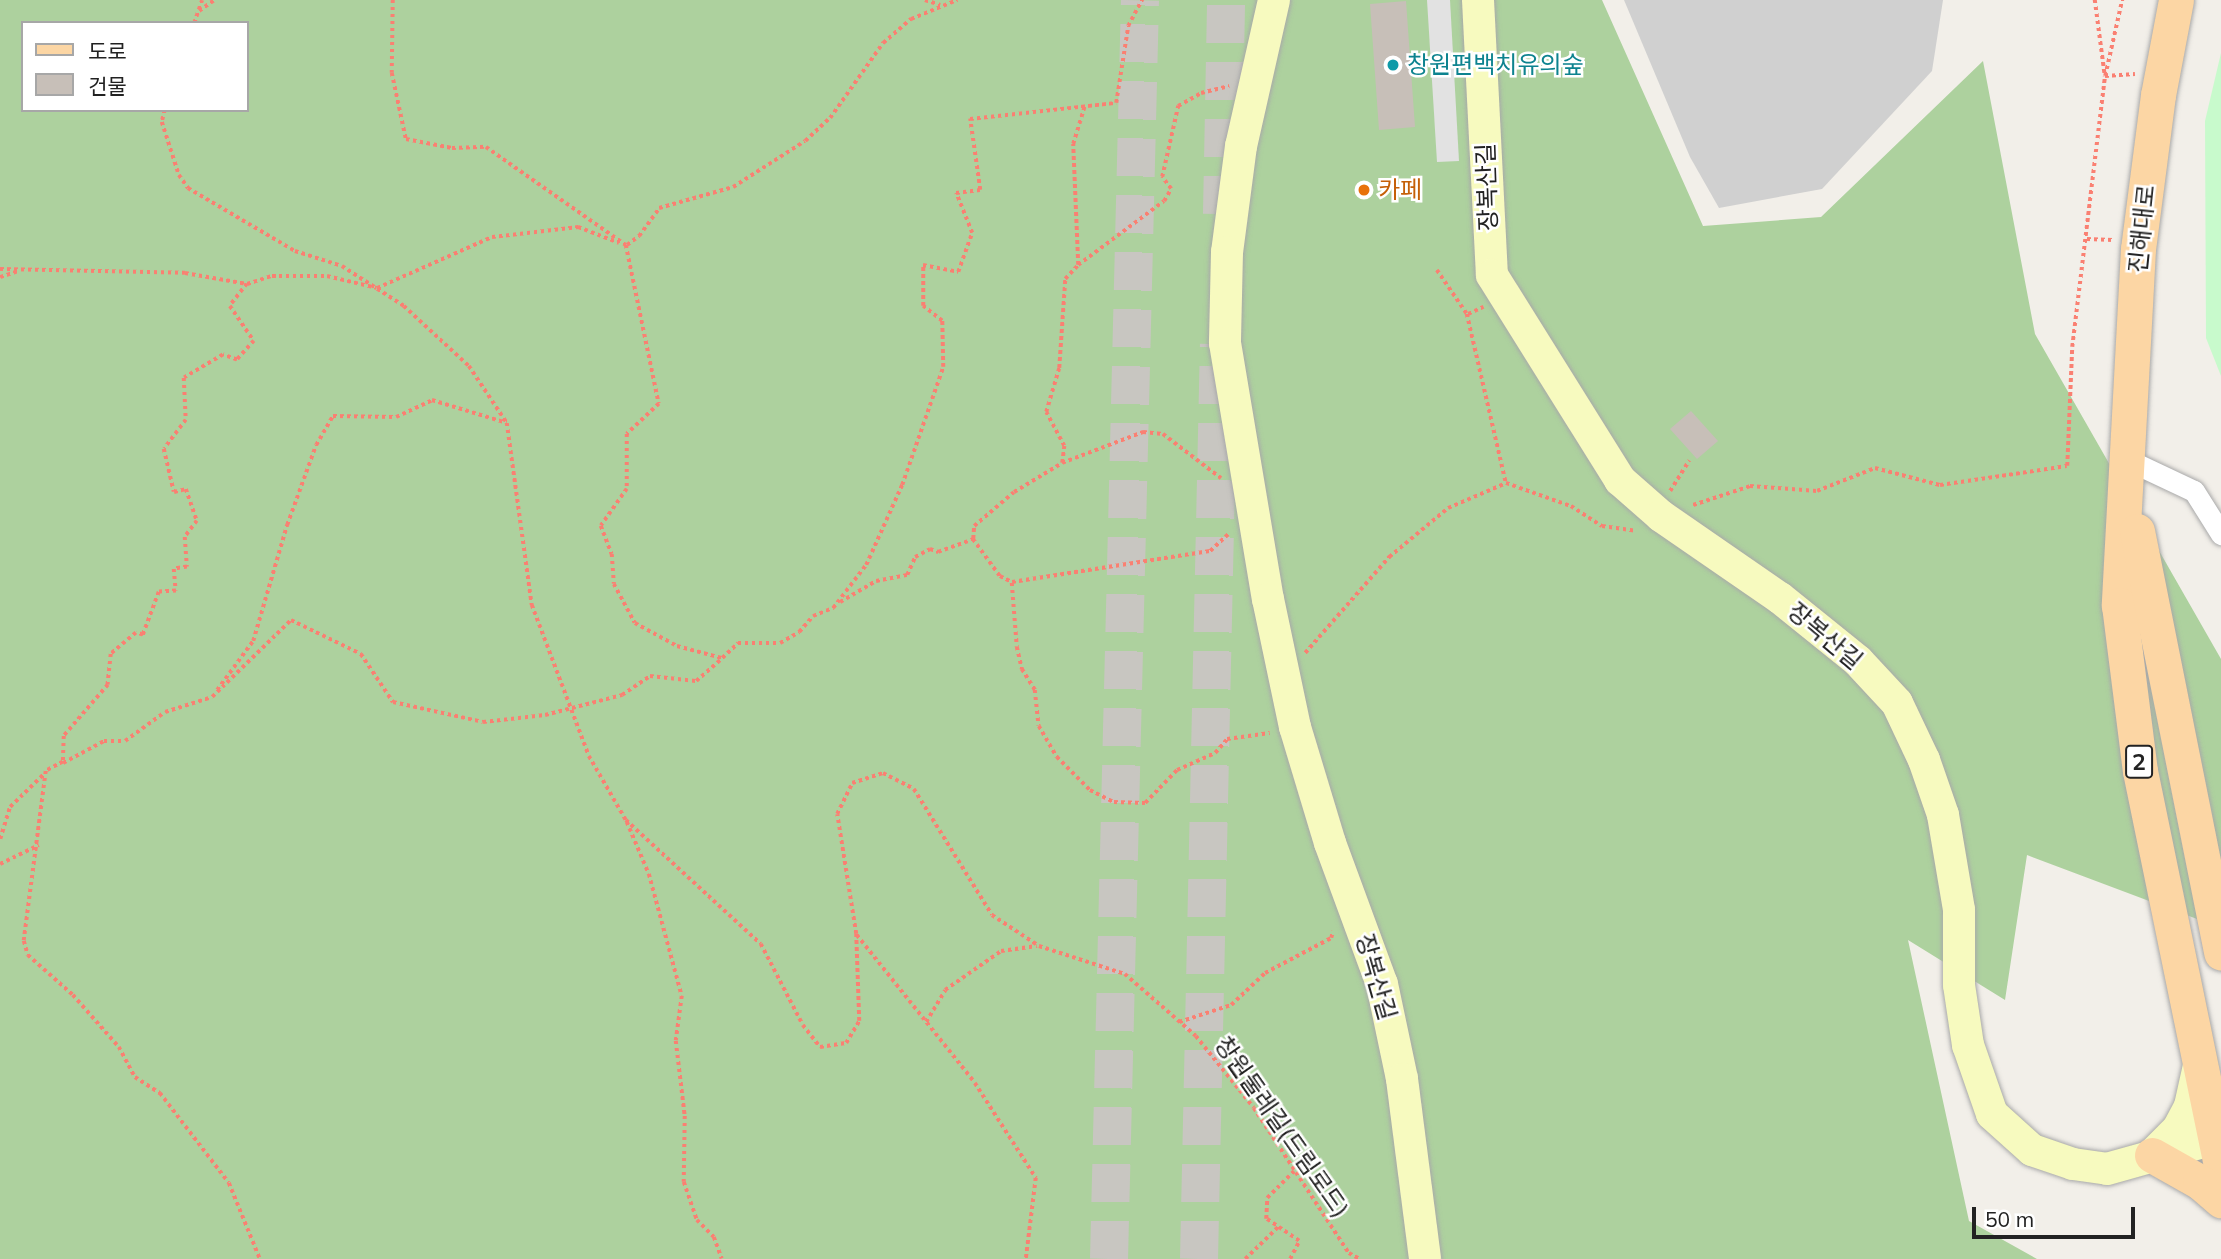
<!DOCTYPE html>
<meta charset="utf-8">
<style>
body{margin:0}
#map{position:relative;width:2221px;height:1259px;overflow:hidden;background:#f2efe9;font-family:Mulish,"Noto Sans KR",sans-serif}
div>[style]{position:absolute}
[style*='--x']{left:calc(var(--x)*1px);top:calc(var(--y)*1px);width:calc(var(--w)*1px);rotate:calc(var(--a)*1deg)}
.religious>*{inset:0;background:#d0d0d0}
.forest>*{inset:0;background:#add19e}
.park>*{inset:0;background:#c8facc}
.parking>*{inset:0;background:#e2e2e2}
.building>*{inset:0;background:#c7bfb8}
.highway-tunnel>*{height:38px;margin-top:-19px;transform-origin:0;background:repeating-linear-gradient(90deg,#c8c6c1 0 38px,transparent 0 57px)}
.path>*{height:3.5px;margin-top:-1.75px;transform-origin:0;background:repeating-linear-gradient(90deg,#fa8072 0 3.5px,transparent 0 7px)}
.roads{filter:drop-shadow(0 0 2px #a9a9a9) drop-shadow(0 0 2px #a9a9a9)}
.street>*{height:21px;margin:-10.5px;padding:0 10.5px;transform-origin:10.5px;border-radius:10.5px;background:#fff}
.secondary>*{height:32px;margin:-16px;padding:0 16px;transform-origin:16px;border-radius:16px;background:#f7fabf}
.primary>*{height:35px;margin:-17.5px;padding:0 17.5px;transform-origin:17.5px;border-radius:17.5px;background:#fcd6a4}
.dots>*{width:19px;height:19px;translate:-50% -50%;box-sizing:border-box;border:4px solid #fff;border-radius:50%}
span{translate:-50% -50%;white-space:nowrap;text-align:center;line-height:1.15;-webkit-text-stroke:5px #fff;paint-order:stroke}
.shield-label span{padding:2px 5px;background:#fff;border:2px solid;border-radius:5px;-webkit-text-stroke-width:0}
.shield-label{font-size:23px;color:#222;font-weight:700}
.culture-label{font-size:24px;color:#0d838f}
.left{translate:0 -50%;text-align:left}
.street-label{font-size:24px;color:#222}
.food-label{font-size:24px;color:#c56008}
.legend{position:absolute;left:21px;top:21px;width:228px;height:91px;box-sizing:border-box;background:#fff;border:2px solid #a7a7a7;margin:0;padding:9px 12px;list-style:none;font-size:21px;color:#222}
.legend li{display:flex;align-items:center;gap:14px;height:35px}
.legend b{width:35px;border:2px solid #a7a7a7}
.scale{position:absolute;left:1972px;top:1207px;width:163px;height:32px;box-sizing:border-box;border:4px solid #222;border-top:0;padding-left:9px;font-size:21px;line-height:24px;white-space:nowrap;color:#222;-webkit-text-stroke:5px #fff;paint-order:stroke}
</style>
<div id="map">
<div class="religious">
<i style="clip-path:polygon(1624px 0,1943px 0,1932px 71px,1822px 189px,1719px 208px,1690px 157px)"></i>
</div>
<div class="forest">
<i style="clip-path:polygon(evenodd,0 0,1602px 0,1703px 226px,1821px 217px,1983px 61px,2035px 334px,2221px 659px,2221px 928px,2027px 855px,2005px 1000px,1908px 940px,1969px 1221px,2037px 1259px,0 1259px,0 0,23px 23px,247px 23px,247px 110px,23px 110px,23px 23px)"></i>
</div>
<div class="park">
<i style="clip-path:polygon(2221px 53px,2221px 376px,2206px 338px,2205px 121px)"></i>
</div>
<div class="parking">
<i style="clip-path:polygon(1427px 0,1450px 0,1459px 161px,1437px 162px)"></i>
</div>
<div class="building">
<i style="clip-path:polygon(1406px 1px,1415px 127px,1379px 130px,1370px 4px)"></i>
<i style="clip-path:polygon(1691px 411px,1718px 441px,1697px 459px,1670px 429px)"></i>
</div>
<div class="highway-tunnel">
<i style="--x:1222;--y:214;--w:214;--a:-88.9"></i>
<i style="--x:1109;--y:1259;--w:1259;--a:-88.59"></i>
<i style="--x:1199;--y:1259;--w:915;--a:-88.75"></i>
</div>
<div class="path">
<i style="--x:393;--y:0;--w:73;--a:90.8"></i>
<i style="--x:392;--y:73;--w:67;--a:78"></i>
<i style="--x:406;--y:139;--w:47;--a:11.1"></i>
<i style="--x:452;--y:148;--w:34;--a:-2"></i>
<i style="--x:486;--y:147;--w:171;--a:35"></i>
<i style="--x:626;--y:245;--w:162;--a:78.3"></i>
<i style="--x:659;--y:404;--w:44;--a:136.8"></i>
<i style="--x:627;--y:434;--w:55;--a:90"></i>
<i style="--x:627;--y:489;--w:45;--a:125.1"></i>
<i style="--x:601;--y:526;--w:30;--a:69"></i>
<i style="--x:612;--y:554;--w:30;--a:86"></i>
<i style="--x:614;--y:584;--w:44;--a:61.7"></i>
<i style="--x:635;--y:623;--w:48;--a:28.7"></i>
<i style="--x:677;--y:646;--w:47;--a:14.9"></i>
<i style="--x:722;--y:658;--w:22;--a:-43"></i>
<i style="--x:738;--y:643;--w:42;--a:0"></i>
<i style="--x:780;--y:643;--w:22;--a:-30"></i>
<i style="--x:799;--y:632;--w:21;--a:-49"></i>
<i style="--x:813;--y:616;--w:22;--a:-22"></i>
<i style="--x:833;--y:608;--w:54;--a:-52.5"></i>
<i style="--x:866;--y:565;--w:88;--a:-65.8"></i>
<i style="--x:902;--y:485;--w:125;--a:-70.8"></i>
<i style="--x:943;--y:367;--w:46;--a:-91.2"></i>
<i style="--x:942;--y:321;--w:24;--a:-142"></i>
<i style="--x:923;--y:306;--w:41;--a:-90"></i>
<i style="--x:923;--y:265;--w:36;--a:11"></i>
<i style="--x:958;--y:272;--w:41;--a:-70.3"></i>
<i style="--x:972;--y:233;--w:43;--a:-111.8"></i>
<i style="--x:956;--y:193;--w:24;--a:-7"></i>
<i style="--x:980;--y:190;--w:72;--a:-98"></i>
<i style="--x:970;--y:119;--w:147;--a:-6.3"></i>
<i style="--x:1116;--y:103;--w:78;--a:-81.1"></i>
<i style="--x:1128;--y:26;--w:30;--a:-62"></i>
<i style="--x:925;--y:0;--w:16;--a:18"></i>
<i style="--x:2095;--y:0;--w:77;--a:82.5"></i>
<i style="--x:2105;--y:76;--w:30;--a:-4"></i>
<i style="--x:199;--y:11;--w:19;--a:-36"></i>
<i style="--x:194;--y:23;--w:24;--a:-71"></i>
<i style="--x:165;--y:110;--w:12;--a:104"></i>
<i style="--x:162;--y:122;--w:56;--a:72.2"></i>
<i style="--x:179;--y:175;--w:16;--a:55"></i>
<i style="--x:188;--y:188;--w:124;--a:30.5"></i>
<i style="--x:295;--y:251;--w:49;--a:17.7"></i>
<i style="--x:342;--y:266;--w:74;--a:32.8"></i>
<i style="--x:404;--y:306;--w:88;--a:42.7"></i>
<i style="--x:469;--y:366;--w:69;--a:56.3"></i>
<i style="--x:507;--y:423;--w:184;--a:82.2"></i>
<i style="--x:532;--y:605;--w:161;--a:69.3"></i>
<i style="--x:589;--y:756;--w:74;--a:60"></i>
<i style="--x:626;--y:820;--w:183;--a:42.6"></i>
<i style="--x:761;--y:944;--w:91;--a:62.6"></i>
<i style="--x:803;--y:1025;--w:28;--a:52"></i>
<i style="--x:820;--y:1047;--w:26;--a:-9"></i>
<i style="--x:846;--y:1043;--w:26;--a:-59"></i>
<i style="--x:859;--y:1021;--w:87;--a:-92"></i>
<i style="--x:856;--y:934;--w:121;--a:-99"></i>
<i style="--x:837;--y:814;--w:34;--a:-64"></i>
<i style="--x:852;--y:783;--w:33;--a:-18"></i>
<i style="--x:883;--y:773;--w:35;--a:27"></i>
<i style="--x:914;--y:789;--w:148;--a:58.2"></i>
<i style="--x:992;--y:915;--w:56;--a:33.4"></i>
<i style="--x:1039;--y:946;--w:90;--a:18"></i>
<i style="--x:1125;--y:974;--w:94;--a:41.1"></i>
<i style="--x:1196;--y:1036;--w:92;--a:51.1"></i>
<i style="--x:1254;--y:1108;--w:173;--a:56.8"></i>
<i style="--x:1349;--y:1253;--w:13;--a:29"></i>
<i style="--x:2087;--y:239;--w:26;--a:2"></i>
<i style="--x:627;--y:245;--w:15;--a:-37"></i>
<i style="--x:639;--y:236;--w:34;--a:-54"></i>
<i style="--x:659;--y:208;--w:77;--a:-15.8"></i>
<i style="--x:733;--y:187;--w:85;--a:-32.6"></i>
<i style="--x:805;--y:141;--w:34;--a:-43"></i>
<i style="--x:830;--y:118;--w:92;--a:-54.8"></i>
<i style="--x:883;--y:43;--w:37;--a:-41"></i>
<i style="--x:911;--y:19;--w:50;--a:-22.4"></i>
<i style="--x:1078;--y:265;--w:107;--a:-36.7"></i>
<i style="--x:1164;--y:201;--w:14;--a:-60"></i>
<i style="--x:1171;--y:189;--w:15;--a:-127"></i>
<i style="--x:1162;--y:177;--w:73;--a:-77.3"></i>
<i style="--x:1178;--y:106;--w:26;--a:-29"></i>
<i style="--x:1201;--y:93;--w:29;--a:-14"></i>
<i style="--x:0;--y:269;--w:185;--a:1.2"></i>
<i style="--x:185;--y:273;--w:63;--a:10.1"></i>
<i style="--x:247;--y:284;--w:26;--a:-18"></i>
<i style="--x:272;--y:276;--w:55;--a:0"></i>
<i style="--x:327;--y:276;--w:51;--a:13.5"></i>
<i style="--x:377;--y:288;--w:126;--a:-23.9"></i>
<i style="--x:492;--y:237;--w:87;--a:-6.6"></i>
<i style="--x:578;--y:227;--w:44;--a:21.3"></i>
<i style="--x:1437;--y:270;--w:53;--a:55.7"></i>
<i style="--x:1467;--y:314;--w:173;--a:77"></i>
<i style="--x:0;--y:277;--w:19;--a:-18"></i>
<i style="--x:247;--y:284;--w:28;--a:128"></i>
<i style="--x:230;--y:306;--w:42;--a:55.6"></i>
<i style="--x:254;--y:341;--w:25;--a:132"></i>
<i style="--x:237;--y:360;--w:15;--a:-160"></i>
<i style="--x:223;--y:355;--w:45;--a:149.5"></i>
<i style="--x:184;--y:378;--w:42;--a:87.3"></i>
<i style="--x:186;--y:420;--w:36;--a:127"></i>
<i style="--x:164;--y:449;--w:44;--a:76.9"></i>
<i style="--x:174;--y:492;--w:12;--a:-14"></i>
<i style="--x:186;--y:489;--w:34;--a:71"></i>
<i style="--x:197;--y:521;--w:20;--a:127"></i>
<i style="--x:185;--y:537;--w:30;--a:86"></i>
<i style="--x:187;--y:567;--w:13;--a:171"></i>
<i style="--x:174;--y:569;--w:22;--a:85"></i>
<i style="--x:176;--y:591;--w:17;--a:177"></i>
<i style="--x:159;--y:592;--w:46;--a:110.4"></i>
<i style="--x:143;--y:635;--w:7;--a:-164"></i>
<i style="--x:136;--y:633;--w:33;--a:140"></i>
<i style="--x:111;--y:654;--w:31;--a:96"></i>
<i style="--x:108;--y:685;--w:67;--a:130.8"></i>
<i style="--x:64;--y:736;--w:26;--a:92"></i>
<i style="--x:63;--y:762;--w:19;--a:152"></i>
<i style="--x:46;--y:771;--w:171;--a:97.4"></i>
<i style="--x:24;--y:941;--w:15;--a:74"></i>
<i style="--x:28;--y:955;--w:60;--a:41.6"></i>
<i style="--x:73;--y:995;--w:69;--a:48.5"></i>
<i style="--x:119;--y:1047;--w:34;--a:62"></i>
<i style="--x:135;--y:1077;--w:30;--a:33"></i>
<i style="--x:160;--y:1093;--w:113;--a:52.5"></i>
<i style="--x:229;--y:1183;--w:82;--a:67.8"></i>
<i style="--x:1468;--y:314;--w:17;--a:-25"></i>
<i style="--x:1062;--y:463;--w:87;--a:-20.9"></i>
<i style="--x:1143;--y:432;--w:20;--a:6"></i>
<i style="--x:1163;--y:434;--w:73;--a:37.2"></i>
<i style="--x:1670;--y:491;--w:36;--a:-58"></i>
<i style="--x:1693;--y:505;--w:60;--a:-18.4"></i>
<i style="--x:1750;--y:486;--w:67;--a:4.3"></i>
<i style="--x:1817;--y:491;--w:62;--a:-21.6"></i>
<i style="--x:1875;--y:468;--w:67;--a:14.7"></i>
<i style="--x:1940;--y:485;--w:128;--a:-8.5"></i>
<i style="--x:2067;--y:466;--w:119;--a:-87.6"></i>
<i style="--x:2072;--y:347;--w:273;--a:-83.1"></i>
<i style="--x:2105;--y:76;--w:78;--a:-77.4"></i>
<i style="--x:973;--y:539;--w:13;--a:-86"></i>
<i style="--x:974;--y:526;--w:52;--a:-40.4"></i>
<i style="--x:1014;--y:492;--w:56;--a:-31.1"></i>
<i style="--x:1062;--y:463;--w:17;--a:-83"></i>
<i style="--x:1064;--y:446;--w:38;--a:-118"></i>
<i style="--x:1046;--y:412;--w:46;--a:-73.5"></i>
<i style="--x:1059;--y:368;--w:89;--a:-86.1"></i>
<i style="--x:1065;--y:279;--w:19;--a:-47"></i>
<i style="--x:1078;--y:265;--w:121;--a:-92.4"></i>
<i style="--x:1073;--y:144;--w:39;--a:-73"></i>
<i style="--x:1012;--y:583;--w:64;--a:85.5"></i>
<i style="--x:1017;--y:647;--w:23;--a:77"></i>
<i style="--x:1022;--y:669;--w:25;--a:58"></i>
<i style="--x:1035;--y:690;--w:36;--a:84"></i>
<i style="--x:1039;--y:726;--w:36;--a:60"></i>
<i style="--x:1057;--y:757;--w:47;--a:45"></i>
<i style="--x:1090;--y:790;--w:27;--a:27"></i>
<i style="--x:1114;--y:802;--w:31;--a:2"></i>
<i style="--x:1145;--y:803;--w:46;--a:-45.9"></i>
<i style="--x:1177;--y:770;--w:42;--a:-24.1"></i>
<i style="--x:1215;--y:753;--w:18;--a:-49"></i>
<i style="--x:1227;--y:739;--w:43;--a:-7.9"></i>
<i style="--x:840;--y:602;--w:42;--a:-30.3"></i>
<i style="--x:876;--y:581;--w:32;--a:-11"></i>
<i style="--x:907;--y:575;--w:20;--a:-66"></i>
<i style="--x:915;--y:557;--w:17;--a:-28"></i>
<i style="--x:930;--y:549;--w:9;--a:21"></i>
<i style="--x:938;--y:552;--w:37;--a:-20"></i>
<i style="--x:973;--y:539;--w:46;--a:53.9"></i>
<i style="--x:1000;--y:576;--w:13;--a:27"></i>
<i style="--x:1012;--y:582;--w:200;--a:-8.9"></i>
<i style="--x:1210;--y:551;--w:26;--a:-43"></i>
<i style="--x:1305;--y:653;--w:128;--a:-48.8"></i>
<i style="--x:1389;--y:557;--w:77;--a:-39.7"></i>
<i style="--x:1448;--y:508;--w:63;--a:-23.3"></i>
<i style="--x:1506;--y:483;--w:69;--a:19.5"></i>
<i style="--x:1571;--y:506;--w:37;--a:33"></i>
<i style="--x:1602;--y:526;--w:34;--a:8"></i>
<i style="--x:217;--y:690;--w:61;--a:-53.7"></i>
<i style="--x:253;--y:641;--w:121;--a:-73.7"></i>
<i style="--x:287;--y:525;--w:85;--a:-70.1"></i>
<i style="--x:316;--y:445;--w:34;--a:-60"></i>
<i style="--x:333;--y:416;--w:63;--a:0.9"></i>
<i style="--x:396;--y:417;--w:40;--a:-25"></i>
<i style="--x:432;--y:400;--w:78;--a:17"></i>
<i style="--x:63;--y:763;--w:47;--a:-28.2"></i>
<i style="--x:104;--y:741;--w:21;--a:0"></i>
<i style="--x:125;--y:741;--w:49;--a:-35.9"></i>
<i style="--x:165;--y:712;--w:49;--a:-17.7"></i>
<i style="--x:212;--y:697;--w:110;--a:-44.3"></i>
<i style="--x:291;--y:620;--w:78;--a:25.9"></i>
<i style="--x:361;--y:654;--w:58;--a:56.3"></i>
<i style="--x:393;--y:702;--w:92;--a:12.5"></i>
<i style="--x:483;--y:722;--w:62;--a:-6.4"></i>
<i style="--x:545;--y:715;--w:80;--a:-14.6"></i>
<i style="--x:622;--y:695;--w:34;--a:-34"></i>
<i style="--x:650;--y:676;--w:46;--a:6.2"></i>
<i style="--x:696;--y:681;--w:35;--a:-41"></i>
<i style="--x:627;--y:822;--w:56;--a:67.1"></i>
<i style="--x:649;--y:874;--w:126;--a:74.9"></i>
<i style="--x:682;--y:996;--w:45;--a:97.6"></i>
<i style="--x:676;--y:1041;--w:76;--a:83.2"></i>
<i style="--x:685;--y:1116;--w:66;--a:90.9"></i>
<i style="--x:684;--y:1182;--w:40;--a:71.1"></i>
<i style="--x:697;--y:1220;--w:24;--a:45"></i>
<i style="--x:714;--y:1237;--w:23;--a:70"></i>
<i style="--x:0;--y:839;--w:34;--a:-73"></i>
<i style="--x:10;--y:807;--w:49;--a:-44.2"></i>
<i style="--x:0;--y:864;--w:43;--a:-26"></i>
<i style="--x:857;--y:935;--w:189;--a:51.4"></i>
<i style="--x:975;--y:1083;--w:113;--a:57.3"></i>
<i style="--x:1036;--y:1178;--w:82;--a:97"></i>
<i style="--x:926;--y:1022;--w:37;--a:-59"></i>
<i style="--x:945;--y:990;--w:68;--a:-34.9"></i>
<i style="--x:1001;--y:951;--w:36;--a:-8"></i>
<i style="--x:1179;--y:1022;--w:55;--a:-18.1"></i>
<i style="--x:1231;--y:1005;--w:47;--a:-43.3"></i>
<i style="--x:1265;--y:973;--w:75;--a:-27.9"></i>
<i style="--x:1331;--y:938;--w:7;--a:-74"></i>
<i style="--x:1245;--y:1259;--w:46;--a:-44.1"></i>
<i style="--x:1290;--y:1259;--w:20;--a:-63"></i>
<i style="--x:1299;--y:1241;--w:40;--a:-146"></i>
<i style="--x:1266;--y:1219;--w:21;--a:-87"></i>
<i style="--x:1267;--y:1198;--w:38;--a:-45"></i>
</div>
<div class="roads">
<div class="street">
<i style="--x:2126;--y:459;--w:75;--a:25.2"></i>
<i style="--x:2194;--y:491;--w:51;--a:57.9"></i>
</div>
<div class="secondary">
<i style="--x:1274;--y:0;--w:150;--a:102.7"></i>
<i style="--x:1241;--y:146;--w:107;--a:97.5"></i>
<i style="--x:1227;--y:252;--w:91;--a:91.3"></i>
<i style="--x:1225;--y:343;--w:260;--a:80.5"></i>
<i style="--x:1268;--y:599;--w:131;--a:78.1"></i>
<i style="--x:1295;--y:727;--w:121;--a:73.2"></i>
<i style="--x:1330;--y:843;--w:150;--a:69.8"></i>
<i style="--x:1382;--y:984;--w:97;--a:78.1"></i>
<i style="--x:1402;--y:1079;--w:181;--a:82.7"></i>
<i style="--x:1478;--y:0;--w:275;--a:87.1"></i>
<i style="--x:1492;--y:275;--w:242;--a:58"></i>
<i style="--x:1620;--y:480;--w:55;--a:41.3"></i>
<i style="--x:1661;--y:516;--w:145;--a:34.6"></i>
<i style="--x:1780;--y:598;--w:100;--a:38.9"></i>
<i style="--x:1858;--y:661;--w:57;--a:47.1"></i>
<i style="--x:1897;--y:703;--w:63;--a:64.7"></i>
<i style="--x:1924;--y:760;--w:58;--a:70.9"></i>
<i style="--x:1943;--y:815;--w:96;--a:80.4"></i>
<i style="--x:1959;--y:910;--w:75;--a:90"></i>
<i style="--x:1959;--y:985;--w:61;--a:81.5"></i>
<i style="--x:1968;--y:1045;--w:73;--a:70.8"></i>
<i style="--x:1992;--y:1114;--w:54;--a:42"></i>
<i style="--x:2032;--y:1150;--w:43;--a:18.9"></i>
<i style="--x:2073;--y:1164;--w:34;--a:8"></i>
<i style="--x:2107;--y:1169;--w:118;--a:-15.7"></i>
<i style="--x:2152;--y:1155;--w:37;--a:-45"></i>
<i style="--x:2178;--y:1129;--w:26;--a:-62"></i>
<i style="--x:2190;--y:1106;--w:46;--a:-77.5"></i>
</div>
<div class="primary">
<i style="--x:2176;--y:0;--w:97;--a:100.7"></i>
<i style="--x:2158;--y:95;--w:155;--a:97.4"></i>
<i style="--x:2138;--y:249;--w:357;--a:93.1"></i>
<i style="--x:2119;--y:605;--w:167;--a:82.8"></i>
<i style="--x:2140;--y:771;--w:404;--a:78.4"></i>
<i style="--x:2137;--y:531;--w:430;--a:78.7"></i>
<i style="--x:2152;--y:1155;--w:55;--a:29.4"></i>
<i style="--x:2200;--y:1182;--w:28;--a:41"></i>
</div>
</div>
<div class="dots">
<i style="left:1393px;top:65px;background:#0f9aa8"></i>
<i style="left:1364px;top:190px;background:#e8710a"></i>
</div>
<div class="shield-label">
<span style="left:2139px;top:762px">2</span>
</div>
<div class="culture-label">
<span class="left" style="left:1407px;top:65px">창원편백치유의숲</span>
</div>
<div class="street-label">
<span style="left:1487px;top:187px;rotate:-92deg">장복산길</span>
<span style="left:2142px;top:229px;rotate:-84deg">진해대로</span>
<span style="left:1825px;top:636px;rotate:40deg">장복산길</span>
<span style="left:1376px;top:977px;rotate:74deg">장복산길</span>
<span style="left:1282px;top:1127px;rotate:55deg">창원둘레길(드림로드)</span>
</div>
<div class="food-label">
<span class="left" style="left:1378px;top:190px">카페</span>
</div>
<ul class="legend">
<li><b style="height:9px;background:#fcd6a4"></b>도로</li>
<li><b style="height:19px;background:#c7bfb8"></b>건물</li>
</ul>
<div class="scale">50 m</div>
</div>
